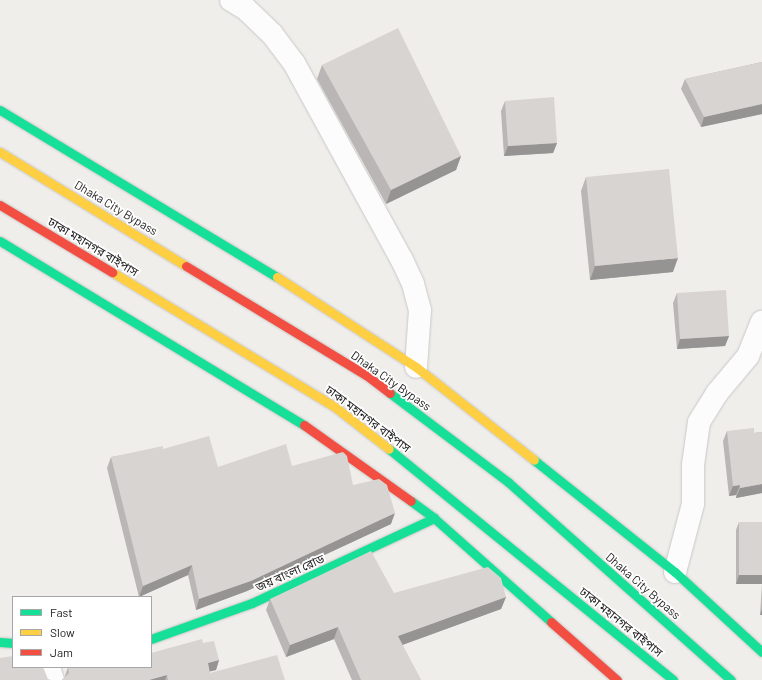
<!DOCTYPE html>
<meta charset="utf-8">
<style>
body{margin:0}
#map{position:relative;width:762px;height:680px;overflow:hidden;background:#f0eeeb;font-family:Barlow,"Noto Sans Bengali",sans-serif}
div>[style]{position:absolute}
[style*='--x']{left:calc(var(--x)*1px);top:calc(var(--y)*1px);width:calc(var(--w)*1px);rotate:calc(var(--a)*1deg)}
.roads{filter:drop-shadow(0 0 1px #c9c8c7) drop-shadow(0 0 1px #c9c8c7)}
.street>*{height:22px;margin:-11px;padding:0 11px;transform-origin:11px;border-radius:11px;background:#fdfcfc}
.fast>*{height:9px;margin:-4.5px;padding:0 4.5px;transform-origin:4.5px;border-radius:4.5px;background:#16e098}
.slow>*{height:9px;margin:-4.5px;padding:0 4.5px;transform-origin:4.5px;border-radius:4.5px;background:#ffcf43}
.jam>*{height:9px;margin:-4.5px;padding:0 4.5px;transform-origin:4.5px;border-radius:4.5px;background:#f24e42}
.wall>*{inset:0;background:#b9b6b5}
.shaded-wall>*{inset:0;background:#969493}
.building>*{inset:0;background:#d7d4d2}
span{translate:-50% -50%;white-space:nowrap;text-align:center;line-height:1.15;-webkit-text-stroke:3.5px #fff;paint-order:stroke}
.street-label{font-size:12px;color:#222}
.legend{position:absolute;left:12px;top:596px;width:140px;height:72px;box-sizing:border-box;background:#fff;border:1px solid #a7a7a7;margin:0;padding:5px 7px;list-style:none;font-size:12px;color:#222}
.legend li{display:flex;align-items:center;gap:8px;height:20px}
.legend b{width:20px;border:1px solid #a7a7a7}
</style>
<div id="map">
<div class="roads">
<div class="street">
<i style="--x:231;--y:0;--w:17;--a:31"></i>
<i style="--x:246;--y:9;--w:36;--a:44"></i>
<i style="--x:272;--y:34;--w:36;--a:53"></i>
<i style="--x:294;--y:63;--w:225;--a:61.3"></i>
<i style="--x:402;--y:260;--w:26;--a:65"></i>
<i style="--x:413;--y:284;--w:27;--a:75"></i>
<i style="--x:420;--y:310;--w:57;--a:94"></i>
<i style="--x:675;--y:572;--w:70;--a:-75.2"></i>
<i style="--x:693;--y:504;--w:39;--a:-90"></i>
<i style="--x:693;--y:465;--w:43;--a:-82.1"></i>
<i style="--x:699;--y:422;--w:34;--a:-58"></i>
<i style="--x:717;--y:393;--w:48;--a:-50"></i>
<i style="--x:748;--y:356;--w:37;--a:-68"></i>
<i style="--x:49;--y:667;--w:14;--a:73"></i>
</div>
<div class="fast">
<i style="--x:0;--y:110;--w:323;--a:31.1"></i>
<i style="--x:0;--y:241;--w:355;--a:31.2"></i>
<i style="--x:390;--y:393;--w:148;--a:37"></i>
<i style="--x:508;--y:482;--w:298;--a:41.6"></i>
<i style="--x:389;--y:449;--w:366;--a:39.1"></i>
<i style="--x:534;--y:460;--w:180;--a:38.5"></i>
<i style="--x:675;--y:572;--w:118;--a:42.6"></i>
<i style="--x:411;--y:501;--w:29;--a:36"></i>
<i style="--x:434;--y:518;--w:157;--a:41.6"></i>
<i style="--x:151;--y:639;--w:107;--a:-19.6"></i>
<i style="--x:252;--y:603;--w:201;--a:-25"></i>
<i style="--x:0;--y:642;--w:13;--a:4"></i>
</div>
<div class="slow">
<i style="--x:0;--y:152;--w:218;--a:31.5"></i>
<i style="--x:112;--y:272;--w:261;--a:31.2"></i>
<i style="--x:335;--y:407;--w:68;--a:37.9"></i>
<i style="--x:277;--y:277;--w:166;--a:32.9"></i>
<i style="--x:416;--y:367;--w:150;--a:38.2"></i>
</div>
<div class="jam">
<i style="--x:0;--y:205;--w:131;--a:30.9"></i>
<i style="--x:186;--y:266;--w:210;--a:31.2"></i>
<i style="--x:366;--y:375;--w:30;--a:37"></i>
<i style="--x:304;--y:425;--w:131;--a:35.4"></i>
<i style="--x:551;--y:622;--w:88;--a:41.3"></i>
</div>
</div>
<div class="wall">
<i style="clip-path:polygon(762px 62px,762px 114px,701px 127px,681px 89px,685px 79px)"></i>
<i style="clip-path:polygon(322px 65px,461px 156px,456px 170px,386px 204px,317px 79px)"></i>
<i style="clip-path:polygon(505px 101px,557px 143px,553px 153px,504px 156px,501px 111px)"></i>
<i style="clip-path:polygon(586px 177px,673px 272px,590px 280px,581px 191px)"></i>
<i style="clip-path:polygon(677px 293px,729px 336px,725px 346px,677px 349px,673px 303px)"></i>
<i style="clip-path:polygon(727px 431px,754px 433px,762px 432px,762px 493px,736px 498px,736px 495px,729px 496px,723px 441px)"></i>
<i style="clip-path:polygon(163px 449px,218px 467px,292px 466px,353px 485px,391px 524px,247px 591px,196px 610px,188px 575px,139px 597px,107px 468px,111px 457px)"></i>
<i style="clip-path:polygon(739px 522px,762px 522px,762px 615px,760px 615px,762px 584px,736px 584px,736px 530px)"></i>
<i style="clip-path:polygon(506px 597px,501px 609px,402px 645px,421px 680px,352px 680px,334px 639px,286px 657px,266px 610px,270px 599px)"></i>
<i style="clip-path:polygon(219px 660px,216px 670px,210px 671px,210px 673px,285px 680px,62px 680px,65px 677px,65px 676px,68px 667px,151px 667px)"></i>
</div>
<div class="shaded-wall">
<i style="clip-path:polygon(762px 104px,762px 114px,701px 127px,704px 117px)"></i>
<i style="clip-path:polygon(557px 143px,553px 153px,504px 156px,508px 146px)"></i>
<i style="clip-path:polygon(461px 156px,456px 170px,386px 204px,391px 190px)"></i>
<i style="clip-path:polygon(678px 258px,673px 272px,590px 280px,595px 266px)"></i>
<i style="clip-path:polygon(729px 336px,725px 346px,677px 349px,680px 339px)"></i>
<i style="clip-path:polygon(762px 484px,762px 493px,736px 498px,740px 488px)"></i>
<i style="clip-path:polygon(740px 485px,736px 495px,729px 496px,733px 486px)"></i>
<i style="clip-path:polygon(395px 513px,391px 524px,247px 591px,196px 610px,199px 599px)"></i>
<i style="clip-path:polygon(192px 565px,188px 575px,139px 597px,143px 586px)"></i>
<i style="clip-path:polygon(739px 575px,762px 575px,762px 584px,736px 584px)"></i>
<i style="clip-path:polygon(506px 597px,501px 609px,394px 648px,398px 636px)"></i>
<i style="clip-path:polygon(762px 609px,762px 615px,760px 615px)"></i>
<i style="clip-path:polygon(338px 627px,334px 639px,286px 657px,290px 645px)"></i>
<i style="clip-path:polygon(219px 660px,216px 670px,204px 673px,208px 663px)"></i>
<i style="clip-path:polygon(167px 675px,165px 680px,149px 680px)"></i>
</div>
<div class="building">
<i style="clip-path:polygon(398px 28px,461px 156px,391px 190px,322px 65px)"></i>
<i style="clip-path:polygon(762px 62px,762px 104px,704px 117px,685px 79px)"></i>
<i style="clip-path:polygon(554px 97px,557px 143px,508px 146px,505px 101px)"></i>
<i style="clip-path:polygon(669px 169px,678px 258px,595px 266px,586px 177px)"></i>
<i style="clip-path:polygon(726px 290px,729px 336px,680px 339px,677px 293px)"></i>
<i style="clip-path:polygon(754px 428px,754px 433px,762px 432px,762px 484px,740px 488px,740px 485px,733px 486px,727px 431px)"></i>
<i style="clip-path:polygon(209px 436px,218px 467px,286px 444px,292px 466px,343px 452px,347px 456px,353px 485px,379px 479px,387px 485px,395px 513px,251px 581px,199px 599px,192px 565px,143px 586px,111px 457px,163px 446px,163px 449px)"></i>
<i style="clip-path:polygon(739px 522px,762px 522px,762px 575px,739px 575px)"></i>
<i style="clip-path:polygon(371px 551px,394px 593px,488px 567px,501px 578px,506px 597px,398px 636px,421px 680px,361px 680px,338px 627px,290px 645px,270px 599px)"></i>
<i style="clip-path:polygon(202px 639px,203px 643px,214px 641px,219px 660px,208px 663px,210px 673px,277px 655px,285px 680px,168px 680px,167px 675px,149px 680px,62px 680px,69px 673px,68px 667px,151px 667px,151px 653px)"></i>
<i style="clip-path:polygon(13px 656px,13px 667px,43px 667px,48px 679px,51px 680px,0 680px,0 658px)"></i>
</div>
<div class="street-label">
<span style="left:116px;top:208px;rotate:31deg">Dhaka City Bypass</span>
<span style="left:93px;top:247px;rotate:31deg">ঢাকা মহানগর বাইপাস</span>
<span style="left:391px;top:381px;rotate:35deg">Dhaka City Bypass</span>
<span style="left:368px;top:419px;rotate:37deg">ঢাকা মহানগর বাইপাস</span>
<span style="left:290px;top:573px;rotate:-24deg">জয় বাংলা রোড</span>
<span style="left:643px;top:586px;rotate:41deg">Dhaka City Bypass</span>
<span style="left:621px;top:622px;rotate:39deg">ঢাকা মহানগর বাইপাস</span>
</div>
<ul class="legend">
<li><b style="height:5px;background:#16e098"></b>Fast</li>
<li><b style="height:5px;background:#ffcf43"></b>Slow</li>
<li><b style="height:5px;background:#f24e42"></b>Jam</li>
</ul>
</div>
